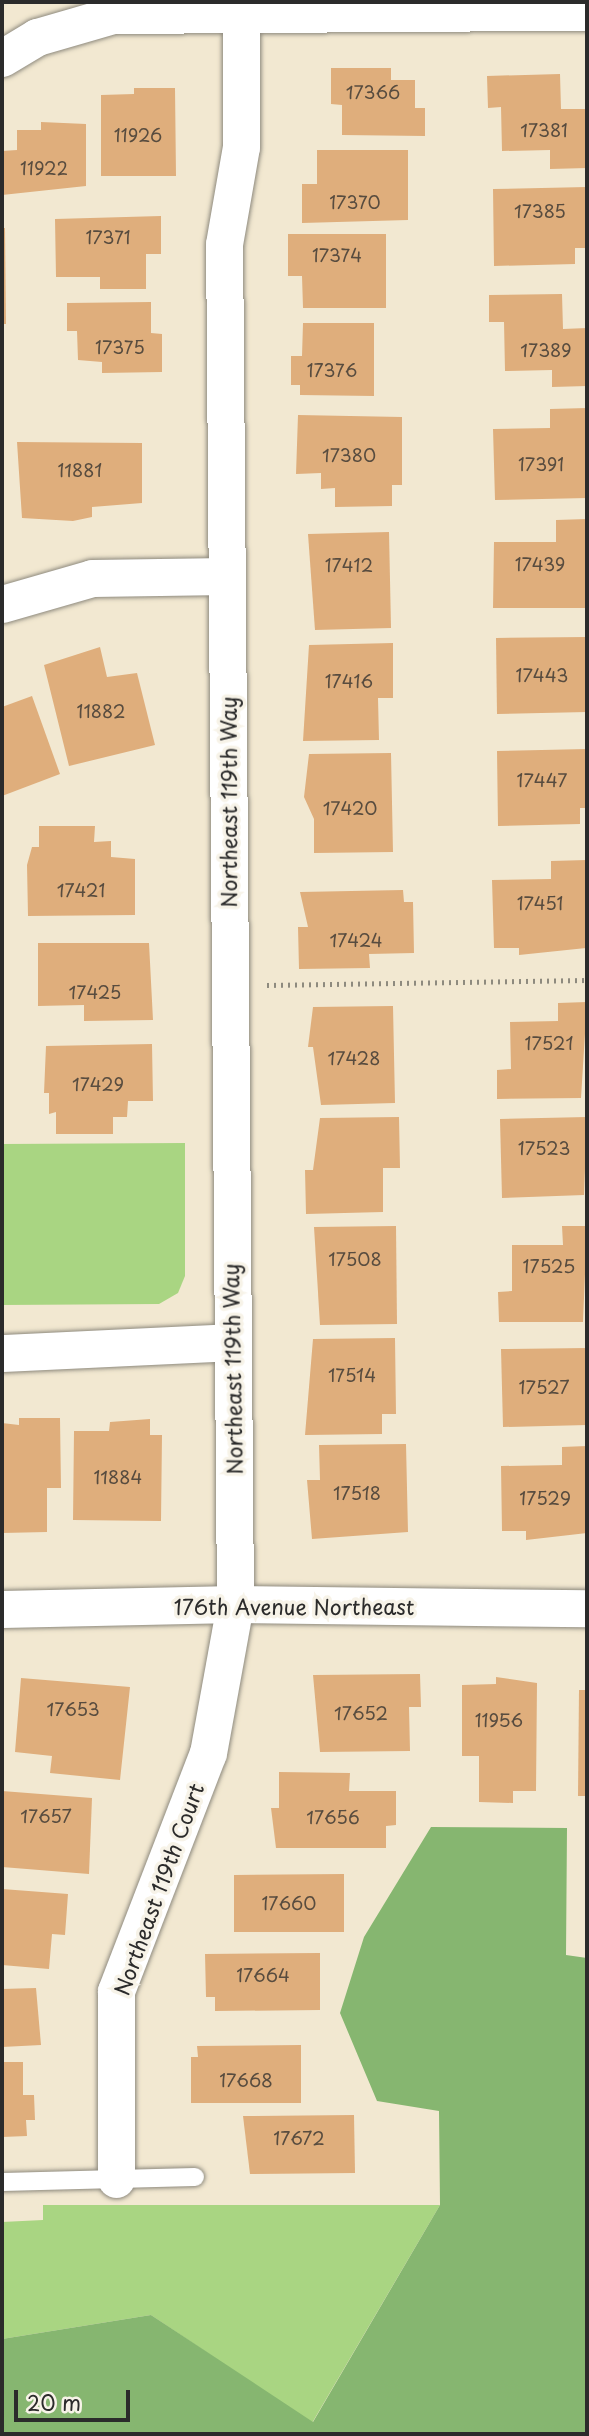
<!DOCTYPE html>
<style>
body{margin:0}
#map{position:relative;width:589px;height:2436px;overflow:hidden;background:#f2e8d1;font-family:"Playpen Sans",sans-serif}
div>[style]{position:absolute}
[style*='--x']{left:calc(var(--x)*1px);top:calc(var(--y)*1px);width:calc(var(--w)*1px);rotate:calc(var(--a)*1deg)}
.green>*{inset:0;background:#a9d582}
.forest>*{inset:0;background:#86b670}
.building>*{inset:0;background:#dfae7c}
.path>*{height:4.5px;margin-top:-2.25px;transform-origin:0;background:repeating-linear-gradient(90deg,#8e8a7e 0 2px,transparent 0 7px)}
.roads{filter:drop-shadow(0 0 2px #8e8a7e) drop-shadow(0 0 2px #8e8a7e)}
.service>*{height:18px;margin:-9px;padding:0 9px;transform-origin:9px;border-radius:9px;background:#fff}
.minor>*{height:37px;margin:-18.5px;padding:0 18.5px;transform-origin:18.5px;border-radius:18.5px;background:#fff}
span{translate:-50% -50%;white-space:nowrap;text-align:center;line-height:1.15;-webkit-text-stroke:7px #f7f3e8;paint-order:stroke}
.number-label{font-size:18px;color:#584c3f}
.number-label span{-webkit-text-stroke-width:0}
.street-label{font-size:21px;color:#2b2b2b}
.frame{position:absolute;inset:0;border:4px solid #2b2b2b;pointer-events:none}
.scale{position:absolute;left:14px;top:2390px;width:116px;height:32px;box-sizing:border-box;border:4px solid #2b2b2b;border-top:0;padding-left:9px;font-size:21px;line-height:24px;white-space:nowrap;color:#2b2b2b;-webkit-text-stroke:5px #f7f3e8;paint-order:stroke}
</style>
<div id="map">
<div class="green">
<i style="clip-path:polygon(185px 1143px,185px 1276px,178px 1293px,159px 1304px,2px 1305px,2px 1144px)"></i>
<i style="clip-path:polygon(43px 2205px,440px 2205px,312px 2423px,151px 2315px,2px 2339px,2px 2222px,43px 2220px)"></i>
</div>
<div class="forest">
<i style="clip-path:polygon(431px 1827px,567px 1828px,566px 1955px,587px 1958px,587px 2434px,2px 2434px,2px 2339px,151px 2315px,313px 2422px,440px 2205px,439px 2111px,377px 2101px,340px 2013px,364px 1937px)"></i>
</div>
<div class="building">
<i style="clip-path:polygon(331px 68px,391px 68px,391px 80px,415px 80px,415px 108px,425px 108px,425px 136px,342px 135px,342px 105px,331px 104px)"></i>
<i style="clip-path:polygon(560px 74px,561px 109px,587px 109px,587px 168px,550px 169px,550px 150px,502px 151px,501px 107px,488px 108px,487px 76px)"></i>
<i style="clip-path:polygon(134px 88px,175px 88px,176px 176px,101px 176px,101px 95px,134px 94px)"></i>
<i style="clip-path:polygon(41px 122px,86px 124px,86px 186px,2px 195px,2px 151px,17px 150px,17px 130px,41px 130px)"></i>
<i style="clip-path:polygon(317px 150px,408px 150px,408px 220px,302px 223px,302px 184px,317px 184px)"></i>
<i style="clip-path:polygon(587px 187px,586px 248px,575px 248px,575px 264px,494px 266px,493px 189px)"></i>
<i style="clip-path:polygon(161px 216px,161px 254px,146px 254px,146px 289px,100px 289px,100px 277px,56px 277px,55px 219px)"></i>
<i style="clip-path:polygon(2px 228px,5px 228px,6px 324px,2px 324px)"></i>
<i style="clip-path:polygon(288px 234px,386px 234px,386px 308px,303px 308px,302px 276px,288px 276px)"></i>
<i style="clip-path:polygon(562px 294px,563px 329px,587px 328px,587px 386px,552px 387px,552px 370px,505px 371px,504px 322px,489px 322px,489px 295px)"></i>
<i style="clip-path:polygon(151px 302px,151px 333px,162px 334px,162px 372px,102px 373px,102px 362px,78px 360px,77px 331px,67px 331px,67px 303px)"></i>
<i style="clip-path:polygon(303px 323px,374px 323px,374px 396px,300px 395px,300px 385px,291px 385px,291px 356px,302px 356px)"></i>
<i style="clip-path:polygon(587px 408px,587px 498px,495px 500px,493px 429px,550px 428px,550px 409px)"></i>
<i style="clip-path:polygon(298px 415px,402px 417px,402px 485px,392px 485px,392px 506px,335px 507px,335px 488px,321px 489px,321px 473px,296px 474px)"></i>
<i style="clip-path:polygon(17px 442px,142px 443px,142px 503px,92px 507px,92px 517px,73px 521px,22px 518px)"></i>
<i style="clip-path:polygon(587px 519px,587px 608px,493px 608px,494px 542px,556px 542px,556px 520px)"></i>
<i style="clip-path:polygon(389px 532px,391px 628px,315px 630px,308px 534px)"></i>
<i style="clip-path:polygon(587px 637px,587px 712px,497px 714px,496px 638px)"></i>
<i style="clip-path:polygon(393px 643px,393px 698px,378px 698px,379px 740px,303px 741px,309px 645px)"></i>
<i style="clip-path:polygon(100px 647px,107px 677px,137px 673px,155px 745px,69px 766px,44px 665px)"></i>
<i style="clip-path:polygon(32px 696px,60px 774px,2px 796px,2px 707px)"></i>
<i style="clip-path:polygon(587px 749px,587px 808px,580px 808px,580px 824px,498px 826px,497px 751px)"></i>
<i style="clip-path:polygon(391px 753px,393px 852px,314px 853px,314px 819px,304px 797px,309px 754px)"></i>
<i style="clip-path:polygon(39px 826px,95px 826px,94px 842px,111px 841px,111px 857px,135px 859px,135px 915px,28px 916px,27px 865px,32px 847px,39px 847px)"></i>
<i style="clip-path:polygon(587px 860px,586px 948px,519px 955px,519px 948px,494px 948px,492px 880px,551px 879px,551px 861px)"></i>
<i style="clip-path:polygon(403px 890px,404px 902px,413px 902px,414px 953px,369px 954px,370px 968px,299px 969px,298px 927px,308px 927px,300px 892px)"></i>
<i style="clip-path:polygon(38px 943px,149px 943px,153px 1020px,84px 1021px,84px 1005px,38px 1006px)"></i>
<i style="clip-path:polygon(587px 1002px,581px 1098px,497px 1099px,497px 1070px,511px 1069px,510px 1022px,558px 1021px,558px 1003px)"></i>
<i style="clip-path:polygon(393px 1006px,395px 1103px,321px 1105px,313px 1047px,308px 1047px,313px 1007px)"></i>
<i style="clip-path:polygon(152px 1044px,153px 1101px,128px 1101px,127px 1117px,113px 1117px,113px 1134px,56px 1134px,56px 1112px,49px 1114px,49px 1093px,44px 1093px,46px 1046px)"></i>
<i style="clip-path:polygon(399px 1117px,400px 1168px,383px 1168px,383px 1212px,306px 1214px,305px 1170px,313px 1170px,320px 1118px)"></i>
<i style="clip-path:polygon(587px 1117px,584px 1195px,502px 1198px,500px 1119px)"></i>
<i style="clip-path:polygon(396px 1226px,397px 1324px,320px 1325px,314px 1227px)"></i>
<i style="clip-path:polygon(562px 1226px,587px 1226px,583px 1322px,499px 1322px,498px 1292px,512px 1291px,512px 1245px,563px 1245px)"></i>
<i style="clip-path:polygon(395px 1338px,396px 1414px,382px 1414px,382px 1434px,305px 1435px,313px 1339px)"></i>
<i style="clip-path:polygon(587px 1348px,587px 1425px,503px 1427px,501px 1349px)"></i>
<i style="clip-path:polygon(19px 1418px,60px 1418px,61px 1488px,47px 1488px,47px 1532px,2px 1533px,2px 1423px,19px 1425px)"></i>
<i style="clip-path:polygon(150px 1419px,150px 1435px,162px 1435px,161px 1521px,73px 1520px,74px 1431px,109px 1431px,110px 1422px)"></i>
<i style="clip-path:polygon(406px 1444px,408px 1532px,312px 1539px,307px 1480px,320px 1480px,319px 1445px)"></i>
<i style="clip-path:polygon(587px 1446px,587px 1533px,526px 1540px,526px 1531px,502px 1531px,501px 1466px,562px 1465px,562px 1447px)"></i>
<i style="clip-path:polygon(420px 1674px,421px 1707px,409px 1707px,410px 1751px,320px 1752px,313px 1675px)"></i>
<i style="clip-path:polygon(496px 1677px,537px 1683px,536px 1791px,513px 1791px,513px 1803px,479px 1802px,479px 1756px,462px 1756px,462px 1685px,496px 1684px)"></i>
<i style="clip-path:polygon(21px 1678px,130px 1687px,120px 1780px,50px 1773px,52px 1756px,15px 1752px)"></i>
<i style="clip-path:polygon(579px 1690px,587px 1690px,587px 1796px,578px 1796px)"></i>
<i style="clip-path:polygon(279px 1772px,350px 1773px,349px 1791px,396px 1791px,396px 1825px,386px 1826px,386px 1848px,276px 1848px,271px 1808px,279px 1808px)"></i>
<i style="clip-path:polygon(2px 1791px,92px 1798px,89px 1874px,2px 1867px)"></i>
<i style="clip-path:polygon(344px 1874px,344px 1932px,234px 1932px,234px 1875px)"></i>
<i style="clip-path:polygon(2px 1889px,68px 1894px,65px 1935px,52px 1934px,49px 1969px,2px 1965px)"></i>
<i style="clip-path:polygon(320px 1953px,320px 2010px,215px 2011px,215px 1997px,206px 1997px,205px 1954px)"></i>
<i style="clip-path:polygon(36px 1988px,41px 2045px,2px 2047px,2px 1989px)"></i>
<i style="clip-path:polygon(301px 2045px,301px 2103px,191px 2103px,191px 2057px,198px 2057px,197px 2046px)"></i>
<i style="clip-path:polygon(2px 2062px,23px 2062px,23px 2095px,34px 2095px,35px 2120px,26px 2120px,27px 2136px,2px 2137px)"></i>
<i style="clip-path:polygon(354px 2115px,355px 2173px,250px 2174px,243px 2116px)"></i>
</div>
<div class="path">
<i style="--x:267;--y:985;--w:320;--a:-0.9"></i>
</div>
<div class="roads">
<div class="service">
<i style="--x:2;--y:2182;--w:193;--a:-1.5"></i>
</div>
<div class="minor">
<i style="--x:2;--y:58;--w:41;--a:-31"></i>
<i style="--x:37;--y:37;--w:79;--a:-16.1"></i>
<i style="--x:113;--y:15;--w:474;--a:-0.4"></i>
<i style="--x:2;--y:604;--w:94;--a:-16.1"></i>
<i style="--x:92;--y:578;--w:135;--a:-0.8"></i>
<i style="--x:2;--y:1353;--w:230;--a:-2.7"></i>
<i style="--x:2;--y:1609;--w:233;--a:-1.2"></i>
<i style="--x:235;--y:1604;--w:352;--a:0.7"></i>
<i style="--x:116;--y:2179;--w:188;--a:-90"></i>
<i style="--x:116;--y:1991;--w:255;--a:-68.9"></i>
<i style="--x:208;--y:1753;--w:151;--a:-79.7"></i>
<i style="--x:235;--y:1604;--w:1360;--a:-90.46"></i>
<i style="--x:224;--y:244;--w:98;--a:-80.1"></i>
<i style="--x:241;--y:147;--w:145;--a:-90"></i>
</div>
</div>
<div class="number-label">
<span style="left:373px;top:92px">17366</span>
<span style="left:544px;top:130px">17381</span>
<span style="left:138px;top:135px">11926</span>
<span style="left:44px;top:168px">11922</span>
<span style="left:355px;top:202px">17370</span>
<span style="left:540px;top:211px">17385</span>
<span style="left:108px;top:237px">17371</span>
<span style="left:337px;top:255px">17374</span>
<span style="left:120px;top:347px">17375</span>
<span style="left:546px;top:350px">17389</span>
<span style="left:332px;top:370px">17376</span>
<span style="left:349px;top:455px">17380</span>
<span style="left:541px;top:464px">17391</span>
<span style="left:80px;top:470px">11881</span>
<span style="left:540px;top:564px">17439</span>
<span style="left:349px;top:565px">17412</span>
<span style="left:542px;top:675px">17443</span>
<span style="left:349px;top:681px">17416</span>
<span style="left:101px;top:711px">11882</span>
<span style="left:542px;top:780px">17447</span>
<span style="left:350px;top:808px">17420</span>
<span style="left:81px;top:890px">17421</span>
<span style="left:540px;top:903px">17451</span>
<span style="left:356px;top:940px">17424</span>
<span style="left:95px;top:992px">17425</span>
<span style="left:549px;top:1043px">17521</span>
<span style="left:354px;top:1058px">17428</span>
<span style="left:98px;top:1084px">17429</span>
<span style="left:544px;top:1148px">17523</span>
<span style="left:355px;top:1259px">17508</span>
<span style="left:549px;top:1266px">17525</span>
<span style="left:352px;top:1375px">17514</span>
<span style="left:544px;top:1387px">17527</span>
<span style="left:118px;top:1477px">11884</span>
<span style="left:357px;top:1493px">17518</span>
<span style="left:545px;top:1498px">17529</span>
<span style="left:73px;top:1709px">17653</span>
<span style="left:361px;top:1713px">17652</span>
<span style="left:499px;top:1720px">11956</span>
<span style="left:46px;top:1816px">17657</span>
<span style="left:333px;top:1817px">17656</span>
<span style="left:289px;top:1903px">17660</span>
<span style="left:263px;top:1975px">17664</span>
<span style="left:246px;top:2080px">17668</span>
<span style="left:299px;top:2138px">17672</span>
</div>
<div class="street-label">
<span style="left:228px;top:802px;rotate:-90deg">Northeast 119th Way</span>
<span style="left:232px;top:1369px;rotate:-91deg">Northeast 119th Way</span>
<span style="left:294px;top:1606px">176th Avenue Northeast</span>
<span style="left:158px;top:1889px;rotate:-70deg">Northeast 119th Court</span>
</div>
<div class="frame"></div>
<div class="scale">20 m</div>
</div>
